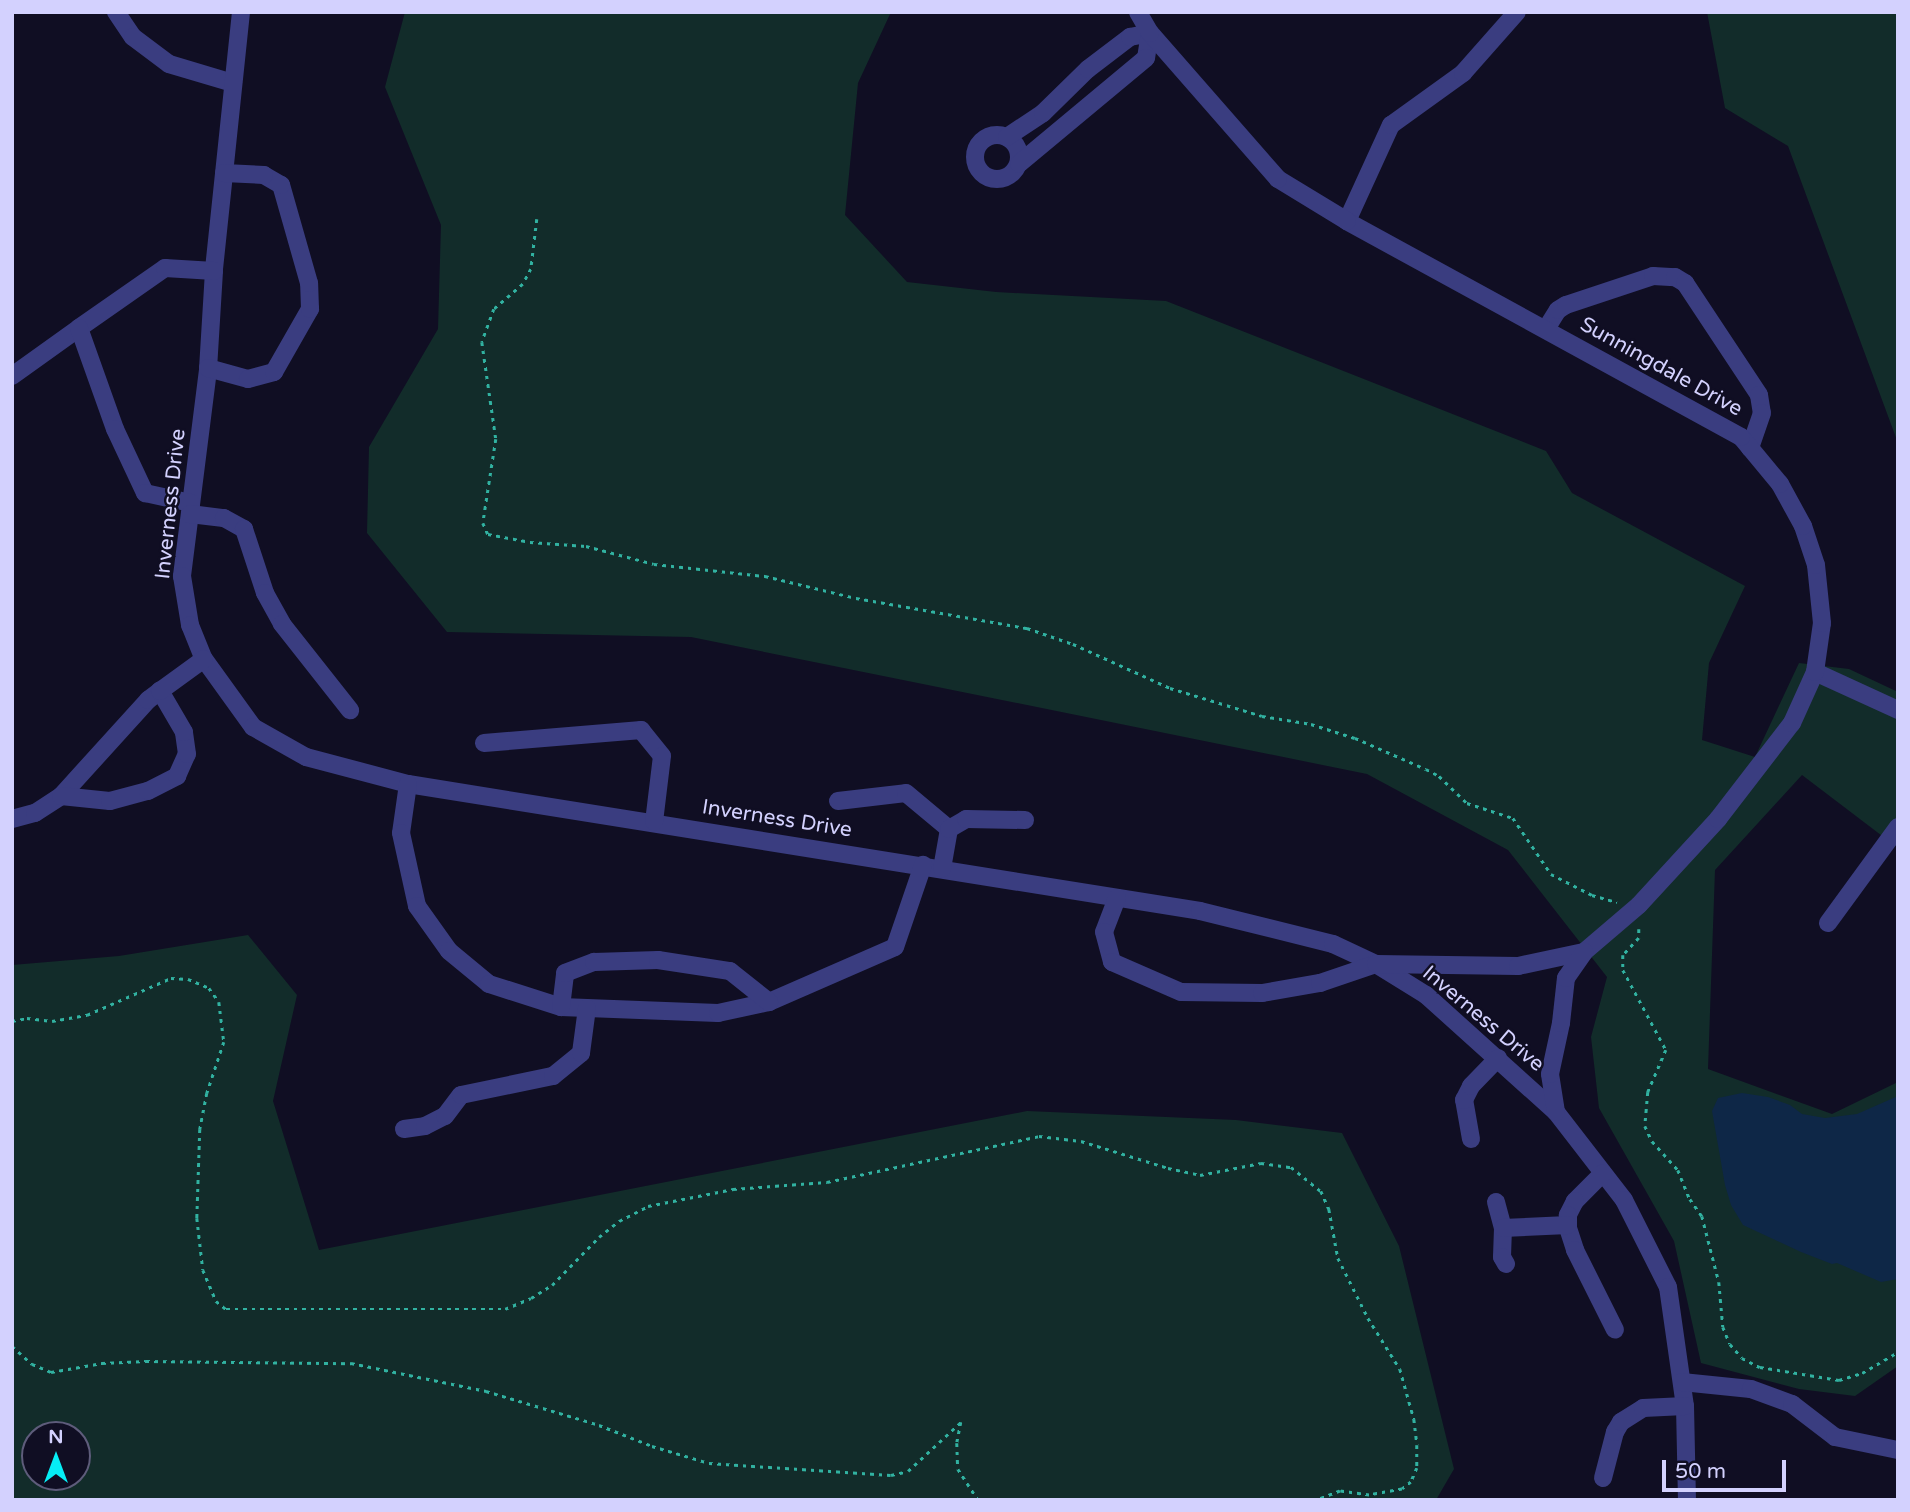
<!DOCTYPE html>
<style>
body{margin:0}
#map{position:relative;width:1910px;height:1512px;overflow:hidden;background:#100e23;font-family:"Varela Round",sans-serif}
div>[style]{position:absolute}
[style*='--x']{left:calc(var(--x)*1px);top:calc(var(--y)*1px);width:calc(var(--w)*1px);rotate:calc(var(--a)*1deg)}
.green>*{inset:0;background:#122c2a}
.water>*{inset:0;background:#0e2747}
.path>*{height:2.5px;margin-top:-1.25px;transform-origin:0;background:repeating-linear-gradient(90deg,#31b2a1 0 3.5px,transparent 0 8.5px)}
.minor>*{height:18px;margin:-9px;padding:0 9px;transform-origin:9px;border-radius:9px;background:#3a3d80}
.minor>.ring{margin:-9px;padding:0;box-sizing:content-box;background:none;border:18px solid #3a3d80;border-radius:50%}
span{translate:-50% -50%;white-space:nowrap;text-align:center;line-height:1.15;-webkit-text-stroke:5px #100e23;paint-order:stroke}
.street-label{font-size:21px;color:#d3d1fe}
.frame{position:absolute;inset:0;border:14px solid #d3d1fe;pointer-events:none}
.north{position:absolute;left:21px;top:1421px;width:70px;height:70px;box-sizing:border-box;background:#100e23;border:2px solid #5e5c7b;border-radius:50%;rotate:0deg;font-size:19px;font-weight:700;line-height:28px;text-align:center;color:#d3d1fe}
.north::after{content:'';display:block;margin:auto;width:24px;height:32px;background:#06edf5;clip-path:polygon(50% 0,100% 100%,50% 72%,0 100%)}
.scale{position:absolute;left:1662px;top:1460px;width:124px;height:32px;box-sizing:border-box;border:4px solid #d3d1fe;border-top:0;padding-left:9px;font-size:21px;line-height:24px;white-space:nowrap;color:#d3d1fe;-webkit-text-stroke:5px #100e23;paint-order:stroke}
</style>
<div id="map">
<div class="green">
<i style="clip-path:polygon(405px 12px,891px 12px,858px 83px,845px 215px,907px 282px,996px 292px,1166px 301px,1546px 451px,1572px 493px,1745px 586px,1709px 663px,1702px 740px,1755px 757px,1799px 663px,1849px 669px,1898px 692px,1898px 848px,1802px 775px,1715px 870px,1708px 1069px,1832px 1114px,1898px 1082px,1898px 1366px,1855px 1396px,1799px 1389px,1701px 1363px,1674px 1241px,1599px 1108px,1591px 1037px,1607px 977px,1508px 850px,1367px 774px,691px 637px,447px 632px,367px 533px,369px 447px,438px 329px,441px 225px,385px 87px)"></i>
<i style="clip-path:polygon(1707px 12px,1898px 12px,1898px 443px,1788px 146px,1725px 108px)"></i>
<i style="clip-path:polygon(evenodd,248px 935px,297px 995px,273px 1101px,319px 1250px,1027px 1111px,1236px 1120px,1342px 1133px,1399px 1246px,1454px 1469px,1436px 1500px,12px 1500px,12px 965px,119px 956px,248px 935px,35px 1435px,77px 1435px,77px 1477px,35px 1477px,35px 1435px)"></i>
</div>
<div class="water">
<i style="clip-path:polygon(1742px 1093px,1768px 1097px,1790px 1105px,1802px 1114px,1825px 1118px,1857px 1114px,1898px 1096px,1898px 1279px,1881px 1282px,1837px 1263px,1832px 1264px,1801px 1252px,1743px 1225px,1731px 1205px,1725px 1185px,1712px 1111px,1718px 1098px)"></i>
</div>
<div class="path">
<i style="--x:537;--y:219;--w:50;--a:96.8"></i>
<i style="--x:531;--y:269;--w:17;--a:118"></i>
<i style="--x:523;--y:284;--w:38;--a:139"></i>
<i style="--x:494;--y:309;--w:35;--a:110"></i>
<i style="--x:482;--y:342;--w:98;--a:81.8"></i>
<i style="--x:496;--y:439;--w:85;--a:98.8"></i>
<i style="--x:483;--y:523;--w:12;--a:66"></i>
<i style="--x:488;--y:534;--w:43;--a:10.8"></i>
<i style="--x:530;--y:542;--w:56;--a:4.1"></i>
<i style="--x:586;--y:546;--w:70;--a:14.8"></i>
<i style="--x:654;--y:564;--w:112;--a:6.2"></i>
<i style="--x:765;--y:576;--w:94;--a:13.6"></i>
<i style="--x:856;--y:598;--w:174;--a:10"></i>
<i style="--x:1027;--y:628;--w:49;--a:19.2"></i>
<i style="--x:1073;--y:644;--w:107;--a:24.4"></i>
<i style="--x:1170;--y:688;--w:96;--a:16.9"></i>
<i style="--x:1262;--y:716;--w:50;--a:9.3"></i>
<i style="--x:1311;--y:724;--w:46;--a:17.7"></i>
<i style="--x:1355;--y:738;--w:77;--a:23.6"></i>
<i style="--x:1426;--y:769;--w:15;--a:28"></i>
<i style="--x:1439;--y:776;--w:39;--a:44"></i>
<i style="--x:1467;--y:803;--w:48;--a:18.1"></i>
<i style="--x:1513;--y:818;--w:68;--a:55.8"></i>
<i style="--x:1551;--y:874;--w:46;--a:27.1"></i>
<i style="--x:1592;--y:895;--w:26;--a:16"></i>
<i style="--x:1639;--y:929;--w:9;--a:90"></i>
<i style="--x:1639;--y:938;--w:23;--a:133"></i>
<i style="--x:1623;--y:955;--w:15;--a:90"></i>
<i style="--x:1623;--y:970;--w:91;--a:61.7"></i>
<i style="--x:1666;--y:1050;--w:46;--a:113.2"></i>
<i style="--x:1648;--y:1092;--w:34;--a:95"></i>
<i style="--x:1645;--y:1126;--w:17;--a:65"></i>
<i style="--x:1652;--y:1141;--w:39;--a:48"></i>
<i style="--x:1678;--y:1170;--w:31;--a:68"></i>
<i style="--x:1690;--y:1199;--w:21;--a:55"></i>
<i style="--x:1702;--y:1216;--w:68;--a:75.6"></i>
<i style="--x:1719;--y:1282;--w:45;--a:84.9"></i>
<i style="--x:1723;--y:1327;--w:18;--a:68"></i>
<i style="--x:1730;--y:1344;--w:18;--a:49"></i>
<i style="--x:1742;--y:1358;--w:20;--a:27"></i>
<i style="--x:1760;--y:1367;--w:80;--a:9.3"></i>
<i style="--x:1839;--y:1380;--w:24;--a:-17"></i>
<i style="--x:1862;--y:1373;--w:42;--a:-30.3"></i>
<i style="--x:12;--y:1021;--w:15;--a:-11"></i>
<i style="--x:27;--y:1018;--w:25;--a:7"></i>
<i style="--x:52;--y:1021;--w:36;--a:-10"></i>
<i style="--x:87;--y:1015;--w:92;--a:-23.8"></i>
<i style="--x:171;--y:978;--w:17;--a:3"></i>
<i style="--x:188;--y:979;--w:23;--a:23"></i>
<i style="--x:209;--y:988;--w:17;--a:54"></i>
<i style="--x:219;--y:1002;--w:40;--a:82.9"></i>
<i style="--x:224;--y:1042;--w:54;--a:108.4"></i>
<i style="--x:207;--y:1093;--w:37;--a:101"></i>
<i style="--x:200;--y:1129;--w:89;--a:91.9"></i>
<i style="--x:197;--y:1218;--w:52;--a:83.4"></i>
<i style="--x:203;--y:1270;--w:34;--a:67"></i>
<i style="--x:216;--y:1301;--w:13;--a:39"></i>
<i style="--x:226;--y:1309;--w:279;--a:0"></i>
<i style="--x:505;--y:1309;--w:28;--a:-23"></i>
<i style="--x:531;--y:1298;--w:25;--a:-32"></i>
<i style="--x:552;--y:1285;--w:67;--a:-45.6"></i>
<i style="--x:599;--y:1237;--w:26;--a:-39"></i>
<i style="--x:619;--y:1221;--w:33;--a:-27"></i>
<i style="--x:648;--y:1206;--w:87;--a:-11.3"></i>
<i style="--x:733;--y:1189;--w:94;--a:-4.3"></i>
<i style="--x:827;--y:1182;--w:217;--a:-12.2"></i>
<i style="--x:1039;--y:1136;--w:42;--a:6.8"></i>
<i style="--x:1081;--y:1141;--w:91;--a:17.2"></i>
<i style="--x:1168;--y:1168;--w:33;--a:12"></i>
<i style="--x:1200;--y:1175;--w:62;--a:-11.1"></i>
<i style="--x:1261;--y:1163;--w:30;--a:8"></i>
<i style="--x:1291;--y:1167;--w:38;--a:39"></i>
<i style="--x:1321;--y:1191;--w:20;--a:66"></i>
<i style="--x:1329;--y:1209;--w:50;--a:79.6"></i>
<i style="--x:1338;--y:1258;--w:67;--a:63.4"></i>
<i style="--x:1368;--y:1318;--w:60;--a:57.9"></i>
<i style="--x:1400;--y:1369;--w:52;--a:74.4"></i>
<i style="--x:1414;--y:1419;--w:26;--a:83"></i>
<i style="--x:1417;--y:1445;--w:23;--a:90"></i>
<i style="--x:1417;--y:1468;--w:15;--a:113"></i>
<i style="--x:1411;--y:1482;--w:11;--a:142"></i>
<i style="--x:1402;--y:1489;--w:34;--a:170"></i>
<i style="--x:1369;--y:1495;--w:29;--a:-172"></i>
<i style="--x:1340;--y:1491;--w:26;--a:159"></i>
<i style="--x:12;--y:1346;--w:27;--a:42"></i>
<i style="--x:32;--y:1364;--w:21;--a:23"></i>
<i style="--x:51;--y:1372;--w:52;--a:-10"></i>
<i style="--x:102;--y:1363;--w:44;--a:-2.6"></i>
<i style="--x:146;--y:1361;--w:205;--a:0.6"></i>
<i style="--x:351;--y:1363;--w:138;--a:11.7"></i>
<i style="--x:486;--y:1391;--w:118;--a:16.7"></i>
<i style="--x:599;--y:1425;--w:57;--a:21.6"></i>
<i style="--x:652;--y:1446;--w:59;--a:16.6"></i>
<i style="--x:709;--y:1463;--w:182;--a:3.8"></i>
<i style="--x:891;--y:1475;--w:17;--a:-13"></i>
<i style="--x:908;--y:1471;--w:72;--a:-42.8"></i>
<i style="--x:961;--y:1422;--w:21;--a:101"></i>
<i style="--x:957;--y:1443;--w:26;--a:88"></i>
<i style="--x:958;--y:1469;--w:37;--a:57"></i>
</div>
<div class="minor">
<i style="--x:116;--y:12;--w:30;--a:56"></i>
<i style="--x:133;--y:37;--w:45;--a:36.9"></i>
<i style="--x:169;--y:64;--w:67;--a:16.5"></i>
<i style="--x:241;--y:12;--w:260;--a:96"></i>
<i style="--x:214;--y:271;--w:99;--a:93.5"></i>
<i style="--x:208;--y:370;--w:208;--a:97.2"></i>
<i style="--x:182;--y:576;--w:50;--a:80.7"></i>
<i style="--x:190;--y:625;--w:37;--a:68"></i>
<i style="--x:204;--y:659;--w:84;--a:54.2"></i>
<i style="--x:253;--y:727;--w:61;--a:29.5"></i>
<i style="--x:306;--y:757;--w:106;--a:14.8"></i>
<i style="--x:408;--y:784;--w:802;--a:9.11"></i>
<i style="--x:1200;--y:911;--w:137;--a:13.9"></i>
<i style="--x:1333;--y:944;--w:47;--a:24.9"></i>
<i style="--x:1376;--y:964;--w:59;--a:31.8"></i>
<i style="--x:1426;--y:995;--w:175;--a:42"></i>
<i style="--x:1556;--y:1112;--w:111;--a:52.3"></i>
<i style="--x:1624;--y:1200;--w:97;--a:63.2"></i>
<i style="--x:1668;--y:1287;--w:120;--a:81.9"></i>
<i style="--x:1685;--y:1406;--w:94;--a:88.8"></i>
<i class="ring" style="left:975px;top:135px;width:26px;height:26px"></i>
<i style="--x:1007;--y:137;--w:43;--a:-33.7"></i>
<i style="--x:1043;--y:113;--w:63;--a:-44.4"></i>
<i style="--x:1088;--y:69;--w:53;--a:-37.3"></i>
<i style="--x:1130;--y:37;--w:20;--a:-11"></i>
<i style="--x:1150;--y:33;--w:25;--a:99"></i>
<i style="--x:1146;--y:58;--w:165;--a:140.2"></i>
<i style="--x:1347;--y:221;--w:106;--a:-65.4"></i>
<i style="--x:1391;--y:125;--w:89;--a:-35.8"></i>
<i style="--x:1463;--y:73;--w:81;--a:-48.5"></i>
<i style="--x:79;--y:328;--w:105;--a:-34.9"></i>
<i style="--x:165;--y:268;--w:49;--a:3.5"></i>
<i style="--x:1546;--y:329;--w:22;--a:-58"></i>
<i style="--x:1558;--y:310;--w:9;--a:-32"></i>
<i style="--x:1566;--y:305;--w:92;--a:-18.4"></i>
<i style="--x:1653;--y:276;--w:22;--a:3"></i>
<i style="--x:1675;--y:277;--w:12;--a:31"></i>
<i style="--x:1685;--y:283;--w:134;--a:56.5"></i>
<i style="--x:1759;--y:395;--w:18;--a:81"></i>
<i style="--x:1762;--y:413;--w:37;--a:109"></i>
<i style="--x:208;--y:368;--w:41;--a:15.4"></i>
<i style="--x:248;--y:379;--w:27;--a:-15"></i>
<i style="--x:274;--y:372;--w:73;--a:-60.3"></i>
<i style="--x:310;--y:309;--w:26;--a:-92"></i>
<i style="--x:309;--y:283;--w:102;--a:-105.9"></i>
<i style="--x:281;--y:185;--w:20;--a:-150"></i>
<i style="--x:264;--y:175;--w:40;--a:-177.1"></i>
<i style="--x:12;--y:376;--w:82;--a:-35.6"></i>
<i style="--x:79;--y:328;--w:107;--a:70.4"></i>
<i style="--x:115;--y:429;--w:71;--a:64.9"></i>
<i style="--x:145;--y:493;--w:47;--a:12.3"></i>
<i style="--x:190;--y:514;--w:34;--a:7"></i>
<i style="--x:224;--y:518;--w:23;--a:29"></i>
<i style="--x:244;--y:529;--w:67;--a:71.8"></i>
<i style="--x:265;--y:593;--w:35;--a:61"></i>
<i style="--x:282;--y:624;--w:110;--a:51.7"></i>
<i style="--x:1815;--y:672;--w:91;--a:24.6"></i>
<i style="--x:484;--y:743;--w:158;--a:-4.7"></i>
<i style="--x:641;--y:730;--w:33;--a:51"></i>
<i style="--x:662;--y:756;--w:66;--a:96.9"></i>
<i style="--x:408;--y:784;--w:49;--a:98.1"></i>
<i style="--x:401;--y:833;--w:75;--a:77.6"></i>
<i style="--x:417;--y:906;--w:55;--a:54.6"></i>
<i style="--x:449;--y:951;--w:52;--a:39.5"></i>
<i style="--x:489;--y:984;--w:76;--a:17.7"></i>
<i style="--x:561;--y:1007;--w:157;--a:2.2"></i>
<i style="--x:718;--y:1013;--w:52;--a:-12.2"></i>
<i style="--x:769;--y:1002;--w:137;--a:-23.6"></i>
<i style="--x:895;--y:947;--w:87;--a:-71.1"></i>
<i style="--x:61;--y:796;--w:130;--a:-47.8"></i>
<i style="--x:148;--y:700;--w:15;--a:-37"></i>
<i style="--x:838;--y:801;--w:68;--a:-6.7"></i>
<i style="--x:906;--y:793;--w:56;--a:39.9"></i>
<i style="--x:949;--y:829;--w:40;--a:100"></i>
<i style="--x:12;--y:819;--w:24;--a:-15"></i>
<i style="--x:35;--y:813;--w:31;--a:-33"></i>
<i style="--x:61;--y:796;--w:49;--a:5.8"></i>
<i style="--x:110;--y:801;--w:39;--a:-15"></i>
<i style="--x:148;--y:791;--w:33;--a:-27"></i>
<i style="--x:177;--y:776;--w:24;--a:-66"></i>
<i style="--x:187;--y:754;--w:22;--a:-98"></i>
<i style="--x:184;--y:732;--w:48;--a:-120.3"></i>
<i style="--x:160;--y:691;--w:54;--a:-36"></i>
<i style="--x:949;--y:829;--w:20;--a:-30"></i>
<i style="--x:966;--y:819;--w:59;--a:1"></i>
<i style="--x:1117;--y:898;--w:36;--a:111"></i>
<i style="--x:1104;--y:932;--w:31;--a:75"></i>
<i style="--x:1112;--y:962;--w:75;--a:23.5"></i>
<i style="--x:1181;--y:992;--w:81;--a:0.7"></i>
<i style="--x:1262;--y:993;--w:59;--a:-9.8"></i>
<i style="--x:1320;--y:983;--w:59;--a:-18.7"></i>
<i style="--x:1376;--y:964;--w:142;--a:0.8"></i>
<i style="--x:1518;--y:966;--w:67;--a:-12"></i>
<i style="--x:1584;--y:952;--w:72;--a:-40.5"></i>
<i style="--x:1639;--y:905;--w:117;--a:-47.4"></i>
<i style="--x:1718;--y:819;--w:121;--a:-52.4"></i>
<i style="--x:1792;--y:723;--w:56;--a:-65.7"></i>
<i style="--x:1815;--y:672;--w:49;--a:-81.9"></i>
<i style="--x:1822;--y:623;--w:58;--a:-95.9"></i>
<i style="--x:1816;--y:565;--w:41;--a:-108.4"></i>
<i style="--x:1803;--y:526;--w:48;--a:-118.7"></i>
<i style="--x:1780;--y:484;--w:61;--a:-129.7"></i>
<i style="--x:1741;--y:437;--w:449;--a:-151.3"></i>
<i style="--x:1347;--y:221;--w:81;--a:-148.7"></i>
<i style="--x:1278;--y:179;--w:194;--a:-131.2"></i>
<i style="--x:1150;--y:33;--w:24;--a:-120"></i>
<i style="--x:1828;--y:923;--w:119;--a:-53.9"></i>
<i style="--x:561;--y:1007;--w:34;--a:-83"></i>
<i style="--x:565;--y:973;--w:31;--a:-21"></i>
<i style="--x:594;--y:962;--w:64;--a:-1.8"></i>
<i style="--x:658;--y:960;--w:73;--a:8.7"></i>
<i style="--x:730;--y:971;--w:50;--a:38.5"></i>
<i style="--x:1556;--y:1112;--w:38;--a:-99"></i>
<i style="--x:1550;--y:1074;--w:52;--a:-77.8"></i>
<i style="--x:1561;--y:1023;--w:45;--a:-83.7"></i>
<i style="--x:1566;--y:978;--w:32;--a:-55"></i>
<i style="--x:404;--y:1129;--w:21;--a:-8"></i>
<i style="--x:425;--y:1126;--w:22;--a:-27"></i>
<i style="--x:445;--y:1116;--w:26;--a:-53"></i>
<i style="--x:461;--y:1095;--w:94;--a:-11.7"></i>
<i style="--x:553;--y:1076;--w:36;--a:-39"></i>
<i style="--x:581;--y:1053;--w:45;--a:-82.4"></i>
<i style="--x:1471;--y:1139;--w:40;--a:-100"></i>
<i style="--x:1464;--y:1100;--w:16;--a:-63"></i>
<i style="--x:1471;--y:1086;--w:39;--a:-46"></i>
<i style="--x:1603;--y:1173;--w:40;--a:135"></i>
<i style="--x:1575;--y:1201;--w:16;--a:117"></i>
<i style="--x:1568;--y:1215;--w:13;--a:90"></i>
<i style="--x:1568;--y:1228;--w:23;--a:72"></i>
<i style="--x:1575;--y:1250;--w:89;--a:63.4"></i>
<i style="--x:1496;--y:1202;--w:27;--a:75"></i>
<i style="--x:1503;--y:1228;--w:29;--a:92"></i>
<i style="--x:1502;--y:1257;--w:8;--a:60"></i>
<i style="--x:1503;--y:1228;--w:65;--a:-2.6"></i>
<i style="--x:1682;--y:1382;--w:69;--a:5.8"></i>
<i style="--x:1751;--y:1389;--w:44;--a:20.1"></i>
<i style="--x:1792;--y:1404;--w:54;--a:37.5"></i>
<i style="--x:1835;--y:1437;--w:64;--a:11.7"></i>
<i style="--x:1603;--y:1478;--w:48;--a:-75.4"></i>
<i style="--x:1615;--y:1432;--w:12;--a:-59"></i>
<i style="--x:1621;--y:1422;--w:26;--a:-32"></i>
<i style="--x:1643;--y:1408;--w:42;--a:-2.7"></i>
</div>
<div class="street-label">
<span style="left:1661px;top:367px;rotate:29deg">Sunningdale Drive</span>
<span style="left:171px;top:504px;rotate:-84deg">Inverness Drive</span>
<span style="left:777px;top:819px;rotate:9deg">Inverness Drive</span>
<span style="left:1483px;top:1019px;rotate:40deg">Inverness Drive</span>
</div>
<div class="frame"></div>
<div class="north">N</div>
<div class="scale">50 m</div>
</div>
